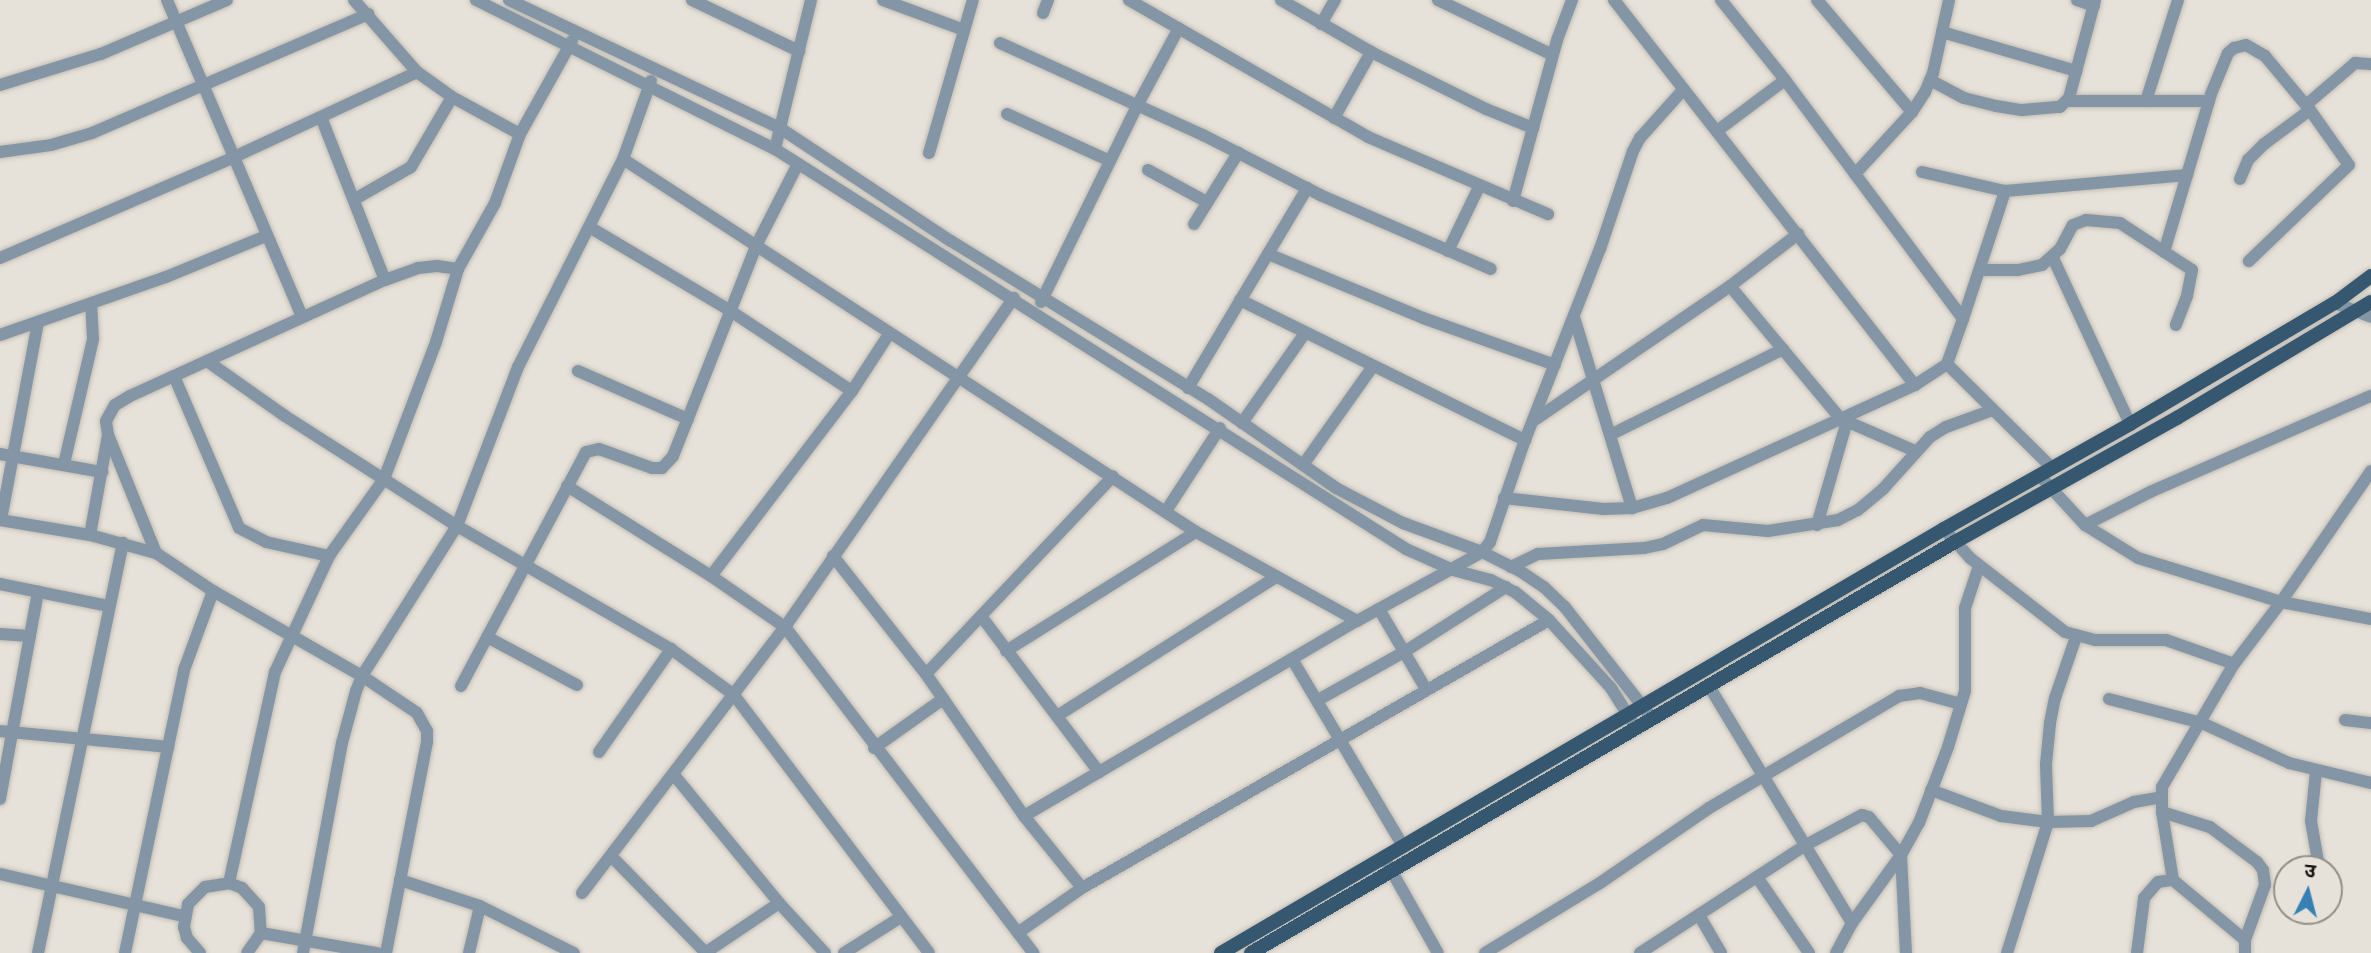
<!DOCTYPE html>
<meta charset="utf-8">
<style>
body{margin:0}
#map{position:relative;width:2371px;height:953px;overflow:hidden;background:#e7e2d9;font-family:Inter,"Noto Sans Devanagari",sans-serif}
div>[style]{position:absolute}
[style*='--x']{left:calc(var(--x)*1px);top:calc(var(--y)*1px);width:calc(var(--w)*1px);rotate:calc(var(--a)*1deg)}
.roads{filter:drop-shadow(0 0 2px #c1bdb5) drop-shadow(0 0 2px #c1bdb5)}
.minor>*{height:12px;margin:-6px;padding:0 6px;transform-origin:6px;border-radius:6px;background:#8496a5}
.major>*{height:14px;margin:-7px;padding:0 7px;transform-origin:7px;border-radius:7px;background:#365770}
span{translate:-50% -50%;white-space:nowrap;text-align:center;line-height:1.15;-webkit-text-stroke:7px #e7e2d9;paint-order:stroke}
.north{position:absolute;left:2273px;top:855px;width:70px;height:70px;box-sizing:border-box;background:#e7e2d9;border:2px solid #928f88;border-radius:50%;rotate:6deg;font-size:19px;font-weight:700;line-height:28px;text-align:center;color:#13120f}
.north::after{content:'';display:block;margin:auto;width:24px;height:32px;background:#3680b3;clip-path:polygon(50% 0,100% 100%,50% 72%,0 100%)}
</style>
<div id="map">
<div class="roads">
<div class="minor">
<i style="--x:167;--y:0;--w:345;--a:66.9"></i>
<i style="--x:354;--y:0;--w:96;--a:48.8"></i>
<i style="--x:417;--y:72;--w:43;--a:35.5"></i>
<i style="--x:452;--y:97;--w:77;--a:28.6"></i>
<i style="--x:476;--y:0;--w:334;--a:26.5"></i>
<i style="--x:775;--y:149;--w:747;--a:32.37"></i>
<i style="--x:1406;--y:549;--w:51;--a:24.1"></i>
<i style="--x:1453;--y:570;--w:39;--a:15"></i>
<i style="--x:1491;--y:580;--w:27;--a:27"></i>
<i style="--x:1515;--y:592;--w:44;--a:39.5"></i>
<i style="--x:1549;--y:620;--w:92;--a:47.6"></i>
<i style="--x:1611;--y:688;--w:47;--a:58"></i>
<i style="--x:509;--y:0;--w:300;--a:25.3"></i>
<i style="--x:780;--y:128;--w:205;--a:33.5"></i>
<i style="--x:951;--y:241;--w:302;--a:31.6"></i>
<i style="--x:1208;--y:399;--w:156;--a:34.8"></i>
<i style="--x:1336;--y:488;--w:76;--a:27.6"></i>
<i style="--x:1403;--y:523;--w:84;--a:20.2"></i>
<i style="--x:1482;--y:552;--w:42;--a:26.6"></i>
<i style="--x:1520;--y:571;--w:29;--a:34"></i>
<i style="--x:1544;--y:587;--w:28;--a:44"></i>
<i style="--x:1564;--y:606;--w:136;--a:51.9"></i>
<i style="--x:692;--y:0;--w:119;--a:25.5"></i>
<i style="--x:883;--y:0;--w:86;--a:20.3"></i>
<i style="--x:1129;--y:0;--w:275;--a:29.8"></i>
<i style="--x:1368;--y:137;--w:196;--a:23.2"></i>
<i style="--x:1281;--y:0;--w:104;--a:30"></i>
<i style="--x:1371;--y:52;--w:128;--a:26.4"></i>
<i style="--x:1486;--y:109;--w:51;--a:22"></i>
<i style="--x:1533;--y:128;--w:91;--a:-74.7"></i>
<i style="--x:1557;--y:40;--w:43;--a:-69.4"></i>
<i style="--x:1438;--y:0;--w:127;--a:25.6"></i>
<i style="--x:1614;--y:0;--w:489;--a:52"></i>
<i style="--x:1915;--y:385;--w:38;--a:-33"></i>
<i style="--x:1947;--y:364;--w:148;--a:44.7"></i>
<i style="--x:1721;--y:0;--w:102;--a:51.3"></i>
<i style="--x:1785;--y:80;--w:298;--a:53.3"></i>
<i style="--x:1963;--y:319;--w:48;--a:109.6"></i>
<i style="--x:1817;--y:0;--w:147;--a:49.7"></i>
<i style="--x:2077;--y:0;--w:18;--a:19"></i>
<i style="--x:1043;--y:13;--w:14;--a:-69"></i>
<i style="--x:1321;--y:24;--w:28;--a:-60"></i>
<i style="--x:1942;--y:32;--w:140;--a:16.2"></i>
<i style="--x:1000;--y:43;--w:223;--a:24.4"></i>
<i style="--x:1203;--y:135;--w:131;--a:27.1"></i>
<i style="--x:1320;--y:195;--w:186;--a:23.4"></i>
<i style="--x:1930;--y:80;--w:38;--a:28"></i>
<i style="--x:1964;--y:98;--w:33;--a:14"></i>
<i style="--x:1996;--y:106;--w:26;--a:9"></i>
<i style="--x:2022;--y:110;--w:38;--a:-5"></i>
<i style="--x:2060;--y:107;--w:13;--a:-45"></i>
<i style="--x:2069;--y:98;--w:101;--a:-75.1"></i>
<i style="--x:0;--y:85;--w:106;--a:-17.1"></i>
<i style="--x:101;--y:54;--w:137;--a:-23.2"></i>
<i style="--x:2067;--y:101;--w:142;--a:0"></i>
<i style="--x:2146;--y:101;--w:106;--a:-72.4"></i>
<i style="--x:2306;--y:105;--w:65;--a:-40.6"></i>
<i style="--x:2355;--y:63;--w:16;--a:4"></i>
<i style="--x:1007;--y:114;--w:113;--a:24.5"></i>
<i style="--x:321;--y:117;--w:175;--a:68.6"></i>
<i style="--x:1334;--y:118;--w:76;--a:-60.7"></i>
<i style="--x:1717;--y:131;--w:85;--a:-36.9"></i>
<i style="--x:775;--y:149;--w:153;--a:-76.4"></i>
<i style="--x:0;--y:152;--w:51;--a:-7.8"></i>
<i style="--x:51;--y:145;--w:43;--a:-16.3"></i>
<i style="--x:92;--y:133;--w:301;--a:-23.3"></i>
<i style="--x:929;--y:153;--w:159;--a:-74"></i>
<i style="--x:623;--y:159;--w:684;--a:33.06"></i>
<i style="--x:1196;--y:532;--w:184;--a:28.9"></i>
<i style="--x:1148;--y:170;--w:67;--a:28.5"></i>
<i style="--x:1922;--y:172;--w:85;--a:12.9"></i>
<i style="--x:2005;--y:191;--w:183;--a:-5"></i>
<i style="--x:1855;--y:174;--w:84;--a:-47.4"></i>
<i style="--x:1912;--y:112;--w:24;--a:-57"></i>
<i style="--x:1925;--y:92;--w:21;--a:-67"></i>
<i style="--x:1933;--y:73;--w:75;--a:-77.6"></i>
<i style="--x:2240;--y:179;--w:21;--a:-67"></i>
<i style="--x:2248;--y:160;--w:23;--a:-45"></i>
<i style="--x:2264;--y:144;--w:57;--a:-36.5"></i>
<i style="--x:355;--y:199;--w:64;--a:-29.7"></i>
<i style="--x:411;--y:167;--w:81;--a:-59.6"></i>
<i style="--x:1513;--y:201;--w:76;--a:-74.7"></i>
<i style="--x:1194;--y:224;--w:84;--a:-58.2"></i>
<i style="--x:591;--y:228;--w:161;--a:30.7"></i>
<i style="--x:729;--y:310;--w:147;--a:33.4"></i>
<i style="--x:1448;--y:251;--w:71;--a:-64.2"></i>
<i style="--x:2164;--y:252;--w:165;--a:-73.4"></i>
<i style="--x:2211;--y:94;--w:44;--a:-67.5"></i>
<i style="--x:2228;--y:53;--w:8;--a:-40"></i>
<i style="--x:2234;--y:48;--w:12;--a:-14"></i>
<i style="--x:2246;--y:45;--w:22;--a:30"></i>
<i style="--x:2265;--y:56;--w:70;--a:50.2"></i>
<i style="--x:2310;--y:110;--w:67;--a:54.7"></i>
<i style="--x:2349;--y:165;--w:139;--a:136.2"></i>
<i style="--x:1268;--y:254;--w:168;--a:22.4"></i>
<i style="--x:1423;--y:318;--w:140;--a:19.6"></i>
<i style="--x:0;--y:258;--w:253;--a:-23.3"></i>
<i style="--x:232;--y:158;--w:204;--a:-24.9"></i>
<i style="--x:2053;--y:258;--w:183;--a:65.1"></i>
<i style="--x:1980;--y:270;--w:38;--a:0"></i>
<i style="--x:2018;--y:270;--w:25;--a:-12"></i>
<i style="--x:2042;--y:265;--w:24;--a:-42"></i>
<i style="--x:2060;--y:249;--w:27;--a:-62"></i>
<i style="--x:2073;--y:225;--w:14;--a:-21"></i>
<i style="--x:2086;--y:220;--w:34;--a:5"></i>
<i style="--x:2120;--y:223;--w:86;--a:33.1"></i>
<i style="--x:2192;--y:270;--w:26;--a:101"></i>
<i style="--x:2187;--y:296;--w:31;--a:111"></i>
<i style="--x:1730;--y:286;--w:173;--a:50.2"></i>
<i style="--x:1841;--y:419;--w:81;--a:23.4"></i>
<i style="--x:1240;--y:300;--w:318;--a:26.2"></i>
<i style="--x:1041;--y:302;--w:220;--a:-63.9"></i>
<i style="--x:1138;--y:104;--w:86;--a:-61.7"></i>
<i style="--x:2335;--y:303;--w:39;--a:21"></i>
<i style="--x:1574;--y:317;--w:200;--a:73.1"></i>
<i style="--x:1963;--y:319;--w:135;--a:-71.8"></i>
<i style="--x:0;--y:335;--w:176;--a:-19.3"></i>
<i style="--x:166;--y:277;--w:108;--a:-22.3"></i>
<i style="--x:207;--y:361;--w:95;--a:35.2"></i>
<i style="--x:285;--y:416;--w:204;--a:32.6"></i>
<i style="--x:457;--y:526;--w:247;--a:29.9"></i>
<i style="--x:671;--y:649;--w:78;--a:36.1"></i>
<i style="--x:734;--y:695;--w:323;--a:52.9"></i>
<i style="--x:578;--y:371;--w:120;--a:23.6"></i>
<i style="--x:174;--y:376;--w:165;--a:66.8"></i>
<i style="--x:239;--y:528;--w:30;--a:27"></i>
<i style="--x:266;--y:542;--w:65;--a:12.5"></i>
<i style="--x:1188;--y:388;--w:233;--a:-59.2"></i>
<i style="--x:1536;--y:419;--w:235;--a:-34.4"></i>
<i style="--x:1730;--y:286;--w:86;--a:-37.4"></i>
<i style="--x:1242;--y:423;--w:110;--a:-55"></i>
<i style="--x:1612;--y:434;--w:191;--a:-26.4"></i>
<i style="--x:0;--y:454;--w:104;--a:10"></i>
<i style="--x:64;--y:464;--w:128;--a:-76.9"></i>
<i style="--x:93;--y:339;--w:34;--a:-93"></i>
<i style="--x:1303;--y:465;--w:121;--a:-54.7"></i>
<i style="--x:2040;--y:476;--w:67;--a:47.4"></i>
<i style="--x:2085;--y:525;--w:62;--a:31.9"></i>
<i style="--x:2138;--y:558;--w:150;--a:17.1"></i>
<i style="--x:2281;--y:602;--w:92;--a:10.7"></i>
<i style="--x:567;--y:486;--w:170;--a:32"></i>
<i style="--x:711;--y:576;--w:90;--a:34.6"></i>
<i style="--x:785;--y:627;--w:410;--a:52.7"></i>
<i style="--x:1504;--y:498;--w:100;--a:6.3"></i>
<i style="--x:1603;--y:509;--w:29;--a:-2"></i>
<i style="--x:1632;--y:508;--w:36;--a:-16"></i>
<i style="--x:1667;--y:498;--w:273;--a:-24.5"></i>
<i style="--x:1166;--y:511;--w:99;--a:-57"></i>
<i style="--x:0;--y:520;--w:91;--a:9.5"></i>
<i style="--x:90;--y:535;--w:68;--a:15.3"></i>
<i style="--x:156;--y:553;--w:69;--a:33.7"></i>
<i style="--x:213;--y:591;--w:172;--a:29.7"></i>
<i style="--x:362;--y:676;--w:66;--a:33.9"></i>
<i style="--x:417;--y:713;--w:21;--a:61"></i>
<i style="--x:427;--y:731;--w:11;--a:90"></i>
<i style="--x:427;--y:742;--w:215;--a:101"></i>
<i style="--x:1;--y:520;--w:200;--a:-79.4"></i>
<i style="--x:1817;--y:525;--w:108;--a:-73.9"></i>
<i style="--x:2085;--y:525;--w:75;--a:-26.9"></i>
<i style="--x:2152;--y:491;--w:239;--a:-23.5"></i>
<i style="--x:1944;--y:529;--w:39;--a:48"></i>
<i style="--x:1970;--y:558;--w:120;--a:37.9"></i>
<i style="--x:2065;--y:632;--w:31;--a:15"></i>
<i style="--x:2095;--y:640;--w:71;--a:0"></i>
<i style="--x:2166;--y:640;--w:72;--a:19.4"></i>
<i style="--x:90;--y:535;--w:102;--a:-79.8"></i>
<i style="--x:156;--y:553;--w:127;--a:-112.1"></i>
<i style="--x:108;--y:435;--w:14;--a:-98"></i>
<i style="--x:106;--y:421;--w:18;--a:-61"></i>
<i style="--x:115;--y:405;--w:17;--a:-31"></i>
<i style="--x:130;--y:396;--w:280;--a:-24.5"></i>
<i style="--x:385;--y:280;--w:35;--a:-20"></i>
<i style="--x:418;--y:268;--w:19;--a:-6"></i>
<i style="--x:437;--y:266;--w:21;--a:8"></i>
<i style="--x:833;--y:556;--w:150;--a:51.8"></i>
<i style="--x:926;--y:674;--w:173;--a:55.4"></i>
<i style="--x:1024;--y:816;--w:92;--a:51.1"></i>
<i style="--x:1511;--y:567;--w:30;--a:-26"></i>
<i style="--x:1538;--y:554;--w:106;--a:-3.2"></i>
<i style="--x:1644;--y:548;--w:19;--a:-12"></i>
<i style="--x:1663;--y:544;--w:44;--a:-25.4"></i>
<i style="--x:1703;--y:525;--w:65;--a:5.3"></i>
<i style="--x:1768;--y:531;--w:71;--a:-8.9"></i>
<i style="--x:1838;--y:520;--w:22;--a:-27"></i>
<i style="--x:1858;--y:510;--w:33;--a:-40"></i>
<i style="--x:1883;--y:489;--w:70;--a:-47.9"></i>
<i style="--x:1930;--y:437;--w:19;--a:-32"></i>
<i style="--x:1946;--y:427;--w:50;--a:-19.9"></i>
<i style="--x:711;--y:576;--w:233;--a:-52.7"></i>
<i style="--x:852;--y:391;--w:68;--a:-57"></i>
<i style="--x:0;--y:584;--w:110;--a:11.5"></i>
<i style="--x:1379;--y:609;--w:93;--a:59.6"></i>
<i style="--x:981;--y:616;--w:196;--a:52.9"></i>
<i style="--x:0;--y:634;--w:30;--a:4"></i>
<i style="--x:487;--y:637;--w:102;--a:28.1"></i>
<i style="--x:1006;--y:651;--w:224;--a:-32.1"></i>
<i style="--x:1292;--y:659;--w:217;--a:59.3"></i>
<i style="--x:926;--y:674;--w:272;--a:-46.6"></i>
<i style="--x:461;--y:686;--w:265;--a:-61.9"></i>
<i style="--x:586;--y:452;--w:13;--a:-13"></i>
<i style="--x:599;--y:449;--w:56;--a:19.7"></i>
<i style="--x:652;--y:468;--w:10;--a:0"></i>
<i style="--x:662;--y:468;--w:16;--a:-47"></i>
<i style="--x:673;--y:456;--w:226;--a:-68.4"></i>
<i style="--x:756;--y:246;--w:92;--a:-62.9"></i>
<i style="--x:1709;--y:686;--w:277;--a:58.9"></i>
<i style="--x:2109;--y:699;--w:96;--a:14.5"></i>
<i style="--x:2202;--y:723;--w:96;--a:24.7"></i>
<i style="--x:2289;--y:763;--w:84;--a:13.7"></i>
<i style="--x:1318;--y:700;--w:98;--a:-29.2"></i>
<i style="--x:1404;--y:652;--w:121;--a:-32.5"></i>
<i style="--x:1057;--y:716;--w:259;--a:-32.4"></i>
<i style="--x:2345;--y:720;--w:26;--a:7"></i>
<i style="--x:0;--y:731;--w:169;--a:5.4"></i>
<i style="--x:874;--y:748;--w:85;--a:-35.4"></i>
<i style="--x:599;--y:752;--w:126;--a:-55"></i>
<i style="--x:2316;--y:771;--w:50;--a:95.7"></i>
<i style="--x:2311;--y:821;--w:47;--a:80.1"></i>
<i style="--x:674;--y:775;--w:166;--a:50.6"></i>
<i style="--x:779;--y:903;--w:68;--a:47.4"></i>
<i style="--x:1931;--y:790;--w:75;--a:20.4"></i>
<i style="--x:2001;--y:816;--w:47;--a:7.3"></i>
<i style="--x:2048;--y:822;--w:43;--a:-1.3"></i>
<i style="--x:2091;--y:821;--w:47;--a:-23.8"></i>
<i style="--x:2134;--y:802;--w:27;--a:-10"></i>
<i style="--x:0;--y:799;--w:211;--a:-79.6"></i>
<i style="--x:2162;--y:812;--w:50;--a:17.4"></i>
<i style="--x:2210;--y:827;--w:59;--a:36.7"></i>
<i style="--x:2257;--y:862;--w:10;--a:53"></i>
<i style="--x:2263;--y:870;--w:15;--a:82"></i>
<i style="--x:2265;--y:885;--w:59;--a:110"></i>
<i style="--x:2245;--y:940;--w:13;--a:90"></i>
<i style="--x:1024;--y:816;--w:386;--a:-30.4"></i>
<i style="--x:1357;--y:621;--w:143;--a:-28.9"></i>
<i style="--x:1482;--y:552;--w:13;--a:-51"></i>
<i style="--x:1490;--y:542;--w:108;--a:-71.1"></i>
<i style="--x:1525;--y:440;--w:205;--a:-68.6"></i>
<i style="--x:1600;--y:249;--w:103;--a:-71.4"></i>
<i style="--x:1633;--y:151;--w:15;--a:-62"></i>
<i style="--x:1640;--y:138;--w:64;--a:-48.1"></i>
<i style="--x:611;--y:856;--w:136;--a:45.6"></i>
<i style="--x:1387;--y:863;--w:103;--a:60.5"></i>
<i style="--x:0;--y:874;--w:189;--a:12.9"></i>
<i style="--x:1757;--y:877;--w:92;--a:55.6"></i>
<i style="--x:400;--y:880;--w:84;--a:18"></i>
<i style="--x:480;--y:906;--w:105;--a:26.6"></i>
<i style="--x:229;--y:883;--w:216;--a:-77.7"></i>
<i style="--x:275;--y:672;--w:128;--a:-65"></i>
<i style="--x:329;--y:556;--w:95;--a:-54.5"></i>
<i style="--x:384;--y:479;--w:147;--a:-69.2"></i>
<i style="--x:436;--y:342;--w:76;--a:-73.2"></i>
<i style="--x:458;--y:269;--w:76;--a:-60.7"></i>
<i style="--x:495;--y:203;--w:73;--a:-70.1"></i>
<i style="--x:520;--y:134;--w:107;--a:-60.8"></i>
<i style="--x:582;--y:893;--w:335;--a:-52.7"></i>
<i style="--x:785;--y:627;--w:401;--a:-55.2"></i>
<i style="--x:1699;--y:915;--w:44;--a:59.9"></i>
<i style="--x:1019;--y:932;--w:77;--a:-34.9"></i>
<i style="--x:1082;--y:888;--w:538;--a:-29.85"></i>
<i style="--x:261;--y:933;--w:118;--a:9.8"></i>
<i style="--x:2245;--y:940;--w:94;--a:-140.2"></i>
<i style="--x:2173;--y:880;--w:69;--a:-99.2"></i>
<i style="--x:2162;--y:812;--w:25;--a:-90"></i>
<i style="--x:2162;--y:787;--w:143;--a:-59.7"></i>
<i style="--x:2234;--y:664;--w:78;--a:-52.8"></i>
<i style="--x:2281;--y:602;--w:159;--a:-55.5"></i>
<i style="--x:38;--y:953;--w:419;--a:-78.3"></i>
<i style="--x:125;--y:953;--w:289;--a:-78.2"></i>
<i style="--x:184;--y:670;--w:84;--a:-69.8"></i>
<i style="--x:200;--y:953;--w:20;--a:-131"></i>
<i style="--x:187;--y:938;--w:11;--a:-105"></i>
<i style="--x:184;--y:927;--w:23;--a:-80"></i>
<i style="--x:188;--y:904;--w:24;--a:-45"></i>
<i style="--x:205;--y:887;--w:24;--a:-9"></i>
<i style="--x:229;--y:883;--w:14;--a:21"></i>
<i style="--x:242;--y:888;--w:25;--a:48"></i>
<i style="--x:259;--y:907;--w:26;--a:86"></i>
<i style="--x:261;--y:933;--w:24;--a:125"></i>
<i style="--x:303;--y:953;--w:214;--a:-79.5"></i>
<i style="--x:342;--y:743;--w:54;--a:-74.9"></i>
<i style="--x:356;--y:691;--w:16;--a:-68"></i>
<i style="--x:362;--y:676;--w:178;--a:-57.7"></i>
<i style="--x:457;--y:526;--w:170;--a:-69"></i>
<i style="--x:518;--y:367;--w:233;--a:-63.2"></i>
<i style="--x:623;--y:159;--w:83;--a:-70.3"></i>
<i style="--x:469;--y:953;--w:48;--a:-76.8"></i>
<i style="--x:705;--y:953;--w:89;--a:-34"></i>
<i style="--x:844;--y:953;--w:67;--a:-32.3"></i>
<i style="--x:1485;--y:953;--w:135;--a:-31.3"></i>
<i style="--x:1600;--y:883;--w:132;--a:-34.5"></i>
<i style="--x:1709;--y:808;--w:221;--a:-30.5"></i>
<i style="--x:1899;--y:696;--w:21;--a:-8"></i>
<i style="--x:1920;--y:693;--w:42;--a:15"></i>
<i style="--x:1640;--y:953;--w:196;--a:-33.1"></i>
<i style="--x:1804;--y:846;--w:66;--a:-28.1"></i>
<i style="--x:1862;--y:815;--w:7;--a:16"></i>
<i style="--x:1869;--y:817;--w:50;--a:49.9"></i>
<i style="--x:1901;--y:855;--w:98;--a:87.1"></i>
<i style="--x:1836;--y:953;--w:34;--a:-62"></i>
<i style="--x:1852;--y:923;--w:84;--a:-54.2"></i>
<i style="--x:1901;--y:855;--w:37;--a:-61"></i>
<i style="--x:1919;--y:823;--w:81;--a:-69.1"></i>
<i style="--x:1948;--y:747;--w:59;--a:-73.1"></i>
<i style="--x:1965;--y:691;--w:83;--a:-90"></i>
<i style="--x:1965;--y:608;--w:44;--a:-71.6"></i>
<i style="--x:2007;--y:953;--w:137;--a:-72.6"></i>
<i style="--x:2048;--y:822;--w:58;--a:-92"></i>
<i style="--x:2046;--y:764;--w:41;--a:-84.4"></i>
<i style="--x:2050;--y:723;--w:25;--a:-79"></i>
<i style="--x:2055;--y:698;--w:65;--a:-71"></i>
<i style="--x:2137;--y:953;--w:55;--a:-82.7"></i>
<i style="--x:2144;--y:898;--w:21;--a:-49"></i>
<i style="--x:2158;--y:882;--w:15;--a:-8"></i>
</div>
<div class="major">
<i style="--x:1221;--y:953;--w:838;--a:-30.39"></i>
<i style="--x:1944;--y:529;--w:214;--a:-29.4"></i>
<i style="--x:2130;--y:424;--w:238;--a:-30.6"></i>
<i style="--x:2335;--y:303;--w:45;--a:-36.9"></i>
<i style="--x:1251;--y:953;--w:815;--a:-30.28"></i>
<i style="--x:1955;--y:542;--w:254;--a:-29.2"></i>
<i style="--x:2177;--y:418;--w:226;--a:-30.9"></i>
</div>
</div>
<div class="north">उ</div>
</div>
